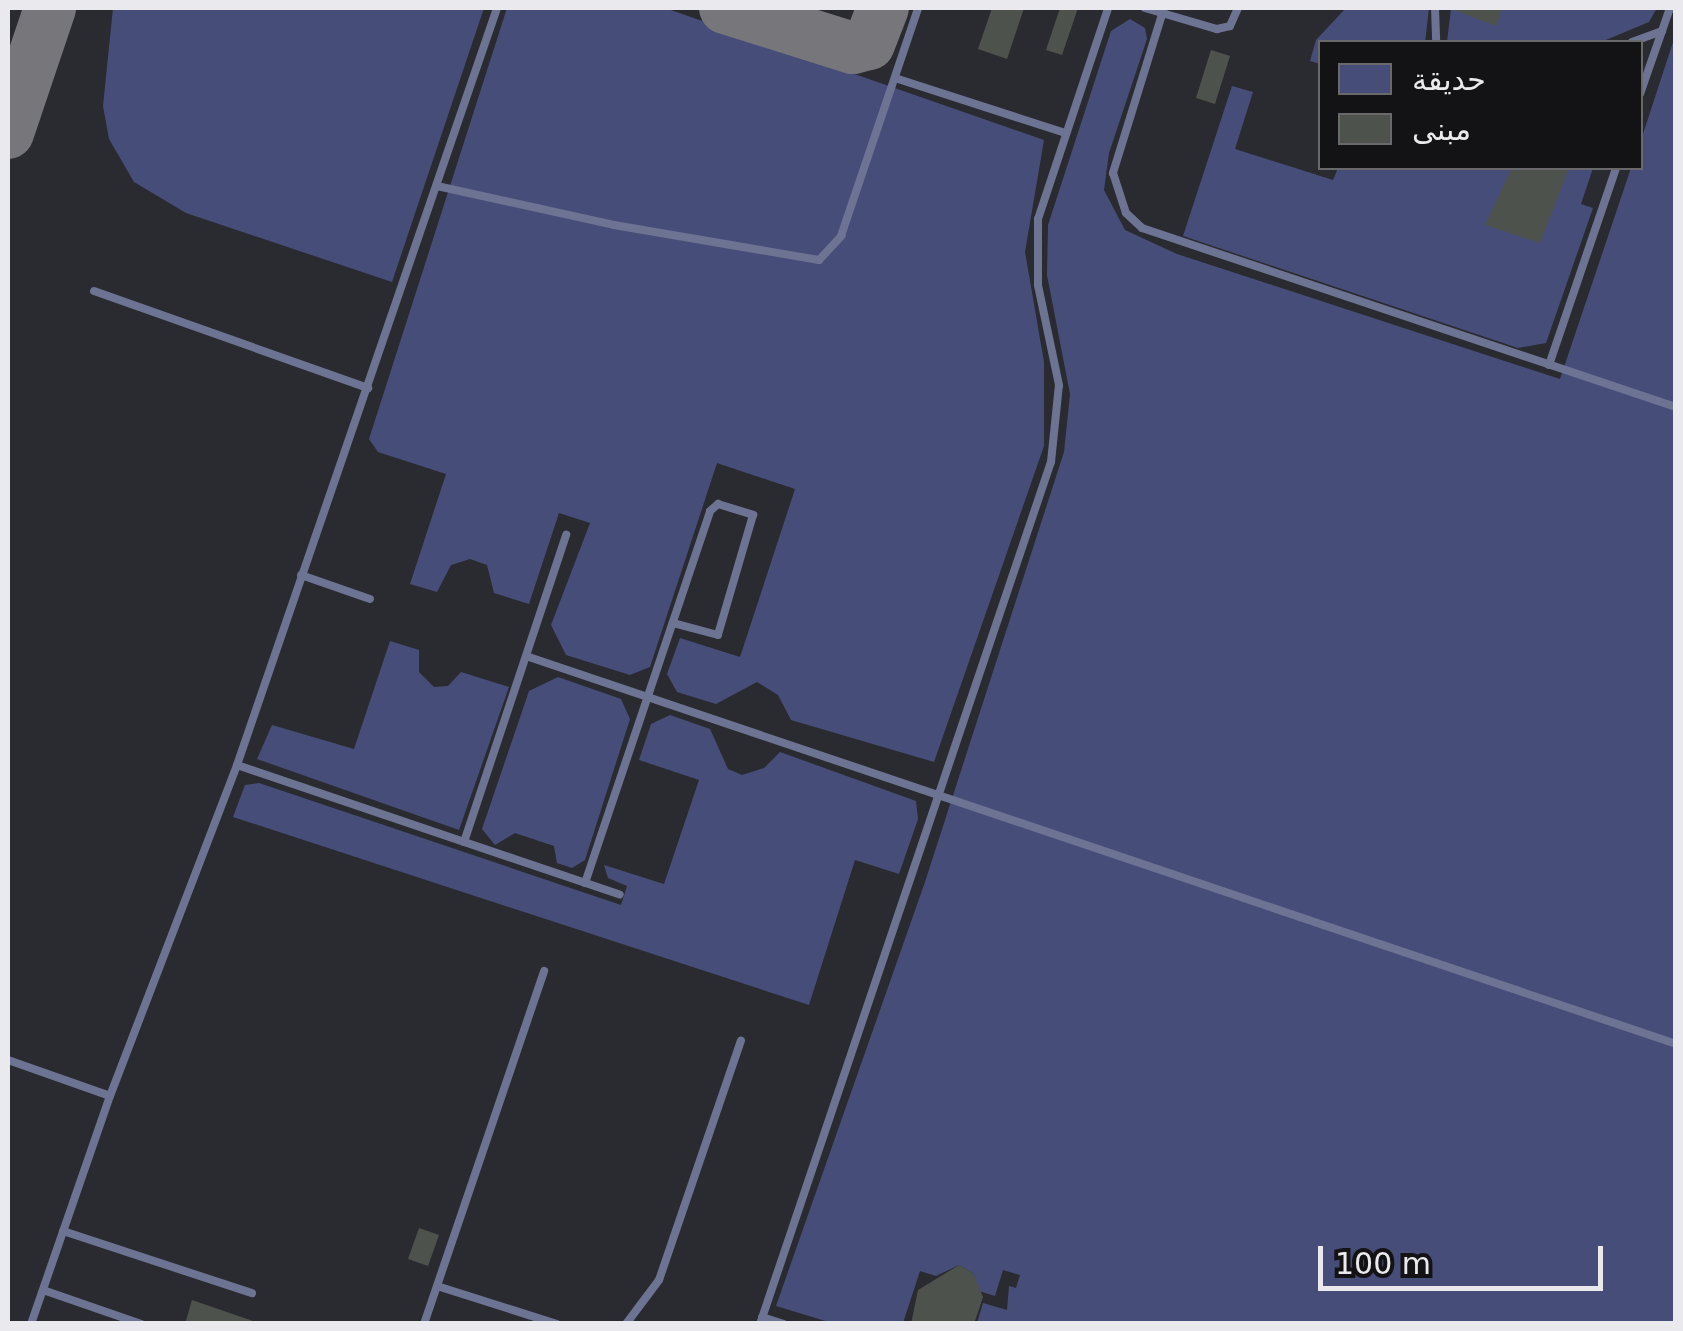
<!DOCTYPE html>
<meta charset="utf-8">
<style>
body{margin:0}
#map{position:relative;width:1683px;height:1331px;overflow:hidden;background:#2a2b30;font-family:"DejaVu Sans","Noto Sans Arabic",sans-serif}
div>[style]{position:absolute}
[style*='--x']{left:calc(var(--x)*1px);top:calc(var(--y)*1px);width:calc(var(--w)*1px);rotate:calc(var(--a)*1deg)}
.green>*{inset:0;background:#474d79}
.taxiway>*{height:52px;margin:-26px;padding:0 26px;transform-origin:26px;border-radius:26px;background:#76767b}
.building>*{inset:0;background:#4e524d}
.service>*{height:8px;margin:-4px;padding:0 4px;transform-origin:4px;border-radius:4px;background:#6d7393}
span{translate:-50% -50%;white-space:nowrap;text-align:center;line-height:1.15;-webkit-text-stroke:8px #131316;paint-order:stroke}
.frame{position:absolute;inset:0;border:10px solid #eaeaee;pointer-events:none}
.legend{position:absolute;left:1318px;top:40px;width:325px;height:130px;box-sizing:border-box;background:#131316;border:2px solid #69696c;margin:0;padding:12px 18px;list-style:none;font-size:30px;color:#eaeaee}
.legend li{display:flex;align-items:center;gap:20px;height:50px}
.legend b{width:50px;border:2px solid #69696c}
.scale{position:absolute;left:1318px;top:1246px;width:285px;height:45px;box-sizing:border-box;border:5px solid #eaeaee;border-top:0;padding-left:12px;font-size:30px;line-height:35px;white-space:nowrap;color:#eaeaee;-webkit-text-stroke:8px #131316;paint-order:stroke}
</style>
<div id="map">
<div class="green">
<i style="clip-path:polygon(113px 8px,484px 8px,392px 282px,186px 213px,134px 182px,109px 139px,103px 106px)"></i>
<i style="clip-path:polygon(507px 8px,665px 8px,1044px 140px,1025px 252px,1044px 362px,1044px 446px,934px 762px,791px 720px,778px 695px,757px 682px,716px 704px,677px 692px,667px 674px,680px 638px,740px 657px,795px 489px,717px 463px,650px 667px,630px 675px,566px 655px,551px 625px,590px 523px,559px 513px,529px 604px,494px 593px,487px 565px,470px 559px,451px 565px,437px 592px,410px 584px,446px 474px,378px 452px,369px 439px)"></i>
<i style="clip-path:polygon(1346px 8px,1429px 8px,1425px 42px,1320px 42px,1320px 64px,1310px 61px,1316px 40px)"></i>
<i style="clip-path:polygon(1451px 8px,1657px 8px,1649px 22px,1601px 42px,1447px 42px)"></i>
<i style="clip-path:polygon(1130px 19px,1145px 28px,1147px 39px,1109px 153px,1104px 190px,1125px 230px,1177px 254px,1560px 379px,1631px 168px,1640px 168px,1641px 140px,1675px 36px,1675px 1323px,977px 1323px,983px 1303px,1007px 1310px,1009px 1286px,1016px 1288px,1020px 1275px,1003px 1270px,995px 1296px,979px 1291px,973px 1273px,959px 1265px,936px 1276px,920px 1271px,903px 1323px,832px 1323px,776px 1306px,925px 882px,1064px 452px,1070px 394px,1047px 275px,1048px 225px,1111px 31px)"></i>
<i style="clip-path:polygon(1232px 86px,1253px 92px,1235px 149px,1333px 180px,1338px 168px,1593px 168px,1581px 204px,1593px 208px,1546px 343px,1518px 348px,1183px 236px)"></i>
<i style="clip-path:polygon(390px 641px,419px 650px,419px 672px,434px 687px,448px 686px,461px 672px,509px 687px,459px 830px,257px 759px,272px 725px,354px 749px)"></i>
<i style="clip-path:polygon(558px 677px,621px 699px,630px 719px,585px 860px,572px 868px,557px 863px,554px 846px,515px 833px,495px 845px,482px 829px,529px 691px)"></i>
<i style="clip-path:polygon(670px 715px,710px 729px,728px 769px,742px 775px,764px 768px,780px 752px,916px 801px,918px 819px,899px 874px,855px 860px,809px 1005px,233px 817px,245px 785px,259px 783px,621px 905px,627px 886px,608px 878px,604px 865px,664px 884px,699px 780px,639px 760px,651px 724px)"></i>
</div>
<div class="taxiway">
<i style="--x:725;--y:8;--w:134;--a:17.4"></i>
<i style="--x:853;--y:48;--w:16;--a:-14"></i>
<i style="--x:869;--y:44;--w:39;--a:-69"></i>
<i style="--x:8;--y:133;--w:132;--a:-71.4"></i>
</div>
<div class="building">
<i style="clip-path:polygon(992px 8px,1024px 8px,1007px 59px,978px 49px)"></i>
<i style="clip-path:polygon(1060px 8px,1078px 8px,1062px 55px,1046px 50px)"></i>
<i style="clip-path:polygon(1449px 8px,1502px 8px,1496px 26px)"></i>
<i style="clip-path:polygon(1211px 50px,1230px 56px,1215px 104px,1196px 98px)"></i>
<i style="clip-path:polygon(1512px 168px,1569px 168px,1540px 243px,1485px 225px)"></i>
<i style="clip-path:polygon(419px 1228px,439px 1235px,428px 1266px,408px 1259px)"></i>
<i style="clip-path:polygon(959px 1265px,973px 1273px,983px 1297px,974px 1324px,911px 1324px,918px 1290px)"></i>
<i style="clip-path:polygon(192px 1300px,253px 1321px,253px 1324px,185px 1324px)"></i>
</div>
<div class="service">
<i style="--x:1145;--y:8;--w:75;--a:16.3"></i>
<i style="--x:1217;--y:29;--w:13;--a:-13"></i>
<i style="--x:1230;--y:26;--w:20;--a:-66"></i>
<i style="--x:1164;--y:8;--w:173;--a:107.2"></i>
<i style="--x:1113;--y:173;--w:42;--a:72"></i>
<i style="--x:1126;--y:213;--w:22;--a:43"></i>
<i style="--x:1142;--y:228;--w:563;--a:18.53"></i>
<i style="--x:1435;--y:8;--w:34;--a:88"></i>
<i style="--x:1632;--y:42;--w:32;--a:-20"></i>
<i style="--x:895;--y:78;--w:179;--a:17.9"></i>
<i style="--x:1640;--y:94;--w:91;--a:-70.8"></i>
<i style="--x:437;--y:186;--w:181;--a:12.4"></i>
<i style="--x:614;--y:225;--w:208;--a:9.7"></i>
<i style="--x:819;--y:260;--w:33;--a:-47"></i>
<i style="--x:841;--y:236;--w:241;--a:-71.3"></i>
<i style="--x:94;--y:291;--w:291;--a:19.5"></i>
<i style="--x:1549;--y:365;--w:208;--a:-71.2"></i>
<i style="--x:301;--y:575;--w:73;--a:19.2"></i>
<i style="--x:526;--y:656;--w:1214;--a:18.64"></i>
<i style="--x:237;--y:765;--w:404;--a:18.7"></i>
<i style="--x:464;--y:842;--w:324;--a:-71.6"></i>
<i style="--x:585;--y:883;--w:392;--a:-71.4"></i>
<i style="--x:710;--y:511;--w:11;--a:-41"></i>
<i style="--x:718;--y:504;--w:37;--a:17"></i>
<i style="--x:753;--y:515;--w:125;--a:106.3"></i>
<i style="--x:718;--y:635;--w:47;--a:-165.1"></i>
<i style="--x:8;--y:1060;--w:108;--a:19.4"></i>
<i style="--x:63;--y:1231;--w:199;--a:18.2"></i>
<i style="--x:437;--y:1286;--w:126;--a:17.6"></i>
<i style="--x:43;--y:1290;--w:104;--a:19.1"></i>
<i style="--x:762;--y:1317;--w:23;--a:18"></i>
<i style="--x:31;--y:1324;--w:241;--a:-70.9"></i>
<i style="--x:110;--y:1096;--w:355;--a:-69"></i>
<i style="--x:237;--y:765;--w:800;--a:-71.04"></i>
<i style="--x:424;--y:1324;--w:373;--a:-71.2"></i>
<i style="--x:626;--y:1324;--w:55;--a:-53.1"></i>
<i style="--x:659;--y:1280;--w:253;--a:-71.1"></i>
<i style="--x:760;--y:1324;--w:910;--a:-71.35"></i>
<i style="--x:1051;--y:462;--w:77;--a:-84.1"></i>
<i style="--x:1059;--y:385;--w:102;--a:-101.9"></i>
<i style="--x:1038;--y:285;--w:66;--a:-90"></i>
<i style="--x:1038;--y:219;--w:222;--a:-71.6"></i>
</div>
<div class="frame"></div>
<ul class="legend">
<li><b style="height:28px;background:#474d79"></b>حديقة</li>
<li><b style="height:28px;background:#4e524d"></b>مبنى</li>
</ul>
<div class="scale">100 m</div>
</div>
